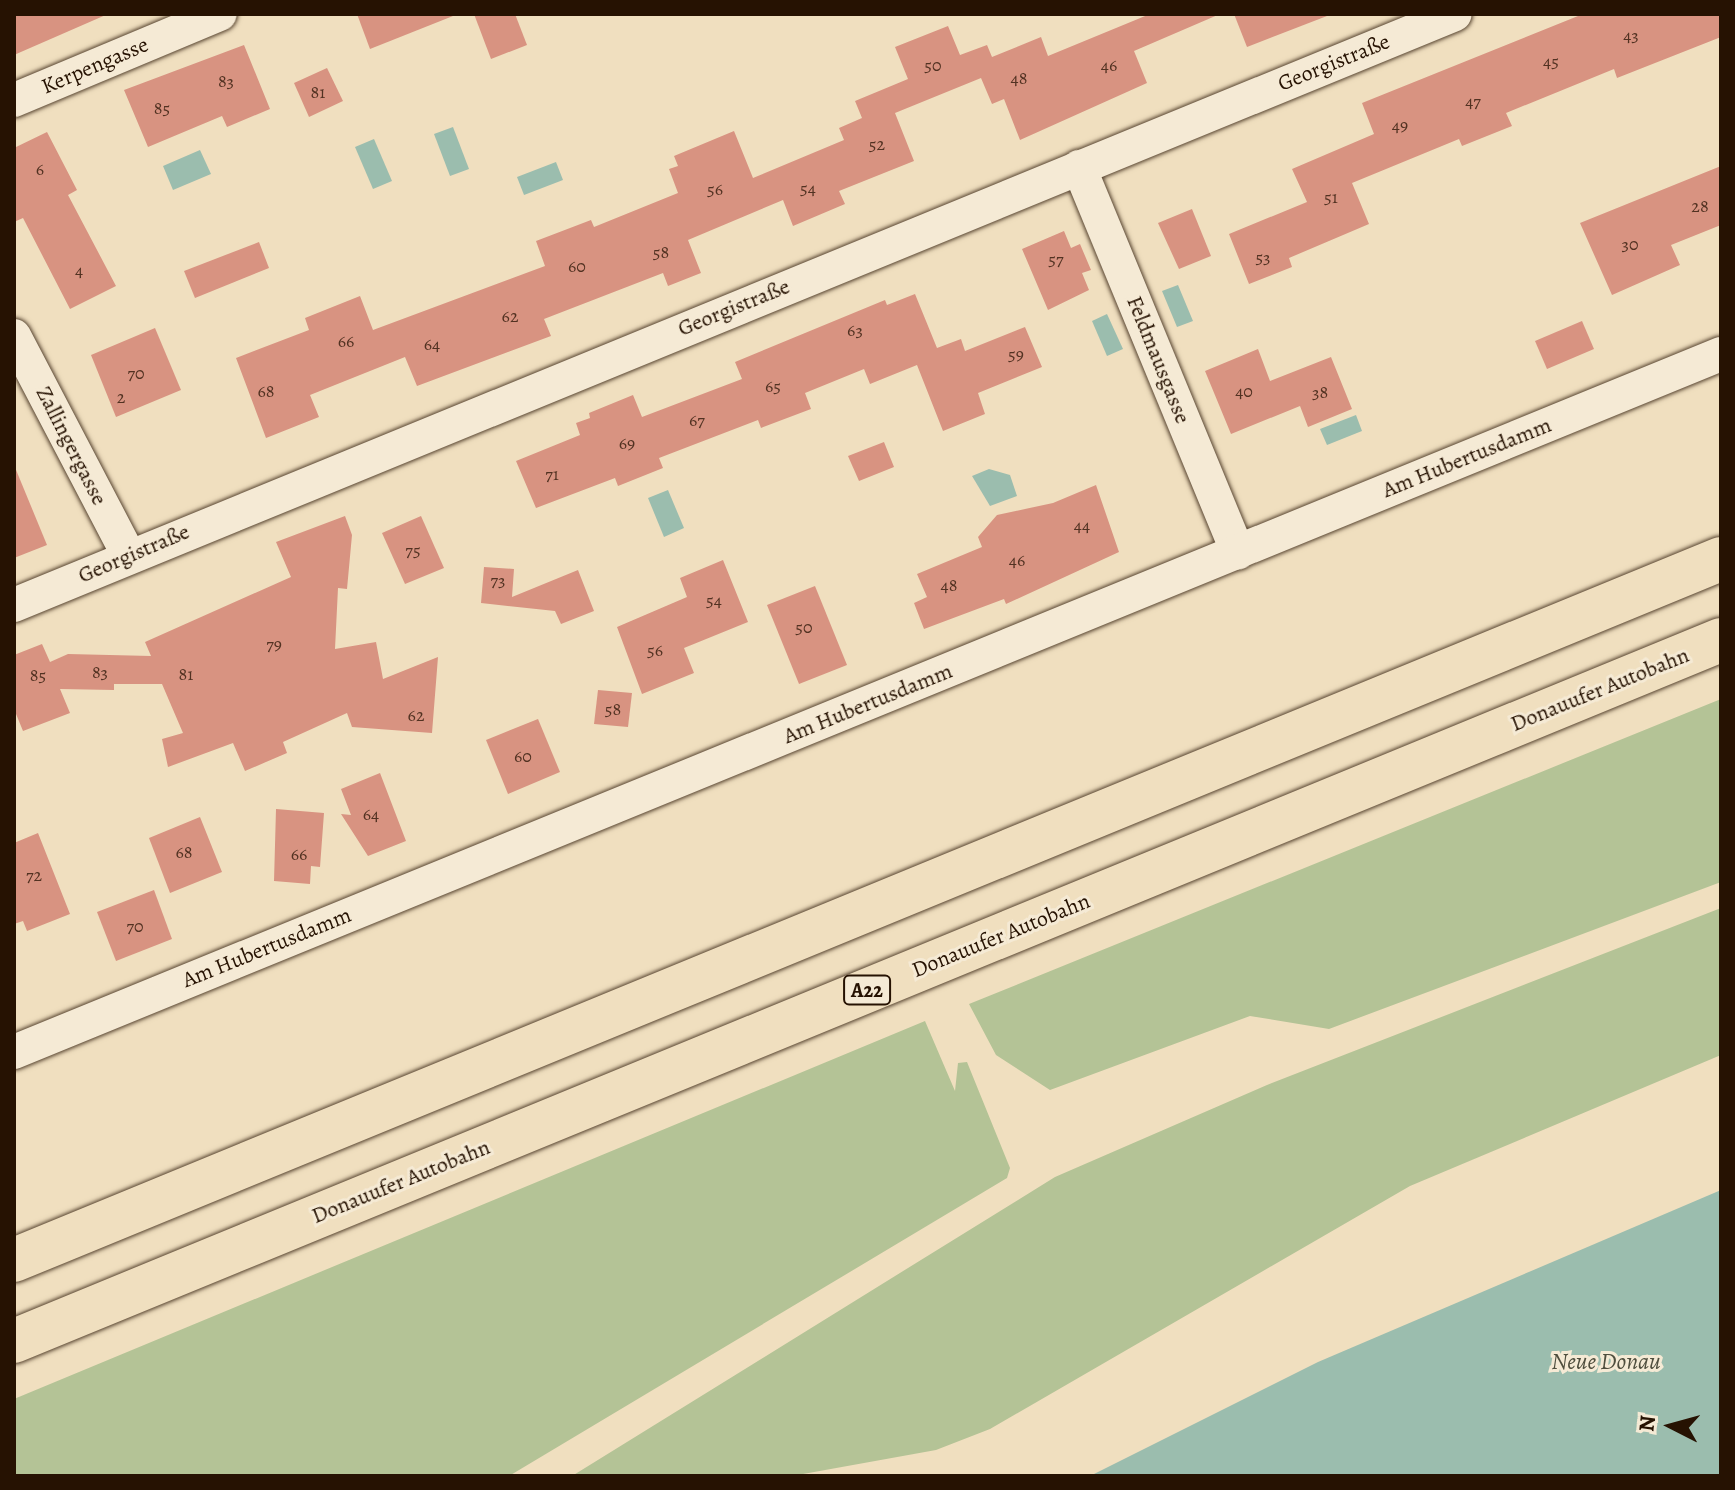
<!DOCTYPE html>
<meta charset="utf-8">
<style>
body{margin:0}
#map{position:relative;width:1735px;height:1490px;overflow:hidden;background:#f0dfbf;font-family:Alegreya,serif}
div>[style]{position:absolute}
[style*='--x']{left:calc(var(--x)*1px);top:calc(var(--y)*1px);width:calc(var(--w)*1px);rotate:calc(var(--a)*1deg)}
.green>*{inset:0;background:#b4c396}
.water>*{inset:0;background:#9bbdae}
.building>*{inset:0;background:#d89381}
.roads{filter:drop-shadow(0 0 2px #584531) drop-shadow(0 0 2px #584531)}
.minor>*{height:34px;margin:-17px;padding:0 17px;transform-origin:17px;border-radius:17px;background:#f5ead5}
.highway>*{height:44px;margin:-22px;padding:0 22px;transform-origin:22px;border-radius:22px;background:#f0dfbf}
span{translate:-50% -50%;white-space:nowrap;text-align:center;line-height:1.15;-webkit-text-stroke:6px #f5ead5;paint-order:stroke}
.number-label{font-size:18px;color:#523222}
.number-label span{-webkit-text-stroke-width:0}
.shield-label span{padding:2px 6px;background:#f5ead5;border:2px solid;border-radius:6px;-webkit-text-stroke-width:0}
.shield-label{font-size:20px;color:#261202;font-weight:700}
.street-label{font-size:22px;color:#261202}
.water-label{font-size:24px;color:#4f4e3e;font-style:italic}
.frame{position:absolute;inset:0;border:16px solid #261202;pointer-events:none}
.north{position:absolute;left:1631px;top:1386px;width:80px;height:80px;-webkit-text-stroke:6px #f5ead5;paint-order:stroke;rotate:276deg;font-size:22px;font-weight:700;line-height:32px;text-align:center;color:#261202}
.north::after{content:'';display:block;margin:auto;width:28px;height:36px;background:#261202;clip-path:polygon(50% 0,100% 100%,50% 72%,0 100%)}
</style>
<div id="map">
<div class="green">
<i style="clip-path:polygon(1721px 699px,1721px 882px,1329px 1029px,1250px 1016px,1050px 1090px,996px 1055px,969px 1004px)"></i>
<i style="clip-path:polygon(1721px 908px,1721px 1055px,1410px 1186px,990px 1429px,936px 1450px,792px 1476px,572px 1476px,1055px 1177px,1267px 1085px)"></i>
<i style="clip-path:polygon(925px 1021px,955px 1091px,958px 1063px,967px 1062px,1010px 1168px,1007px 1178px,509px 1476px,14px 1476px,14px 1399px)"></i>
</div>
<div class="water">
<i style="clip-path:polygon(453px 127px,469px 169px,450px 176px,434px 134px)"></i>
<i style="clip-path:polygon(374px 139px,392px 181px,373px 189px,355px 147px)"></i>
<i style="clip-path:polygon(200px 150px,211px 174px,173px 190px,163px 166px)"></i>
<i style="clip-path:polygon(556px 162px,563px 180px,524px 195px,517px 177px)"></i>
<i style="clip-path:polygon(1178px 285px,1193px 321px,1177px 327px,1162px 291px)"></i>
<i style="clip-path:polygon(1107px 314px,1123px 349px,1107px 356px,1092px 321px)"></i>
<i style="clip-path:polygon(1356px 415px,1362px 431px,1327px 445px,1320px 429px)"></i>
<i style="clip-path:polygon(989px 469px,1010px 475px,1017px 496px,990px 506px,972px 476px)"></i>
<i style="clip-path:polygon(668px 490px,684px 528px,664px 537px,648px 498px)"></i>
<i style="clip-path:polygon(1721px 1190px,1721px 1476px,1090px 1476px,1318px 1362px)"></i>
</div>
<div class="building">
<i style="clip-path:polygon(14px 14px,108px 14px,14px 55px)"></i>
<i style="clip-path:polygon(357px 14px,453px 14px,453px 16px,370px 49px)"></i>
<i style="clip-path:polygon(474px 14px,515px 14px,527px 45px,491px 59px)"></i>
<i style="clip-path:polygon(1150px 14px,1220px 14px,1134px 51px,1147px 83px,1020px 140px,1004px 99px,992px 104px,981px 78px,895px 113px,914px 161px,839px 191px,845px 204px,793px 226px,783px 200px,688px 240px,701px 273px,668px 286px,663px 273px,544px 319px,551px 336px,417px 386px,405px 357px,310px 395px,319px 417px,266px 438px,236px 358px,309px 330px,305px 318px,360px 296px,373px 330px,545px 266px,536px 241px,591px 220px,594px 227px,678px 193px,669px 169px,678px 166px,674px 156px,734px 131px,753px 178px,844px 140px,839px 128px,862px 118px,855px 101px,908px 79px,895px 47px,948px 26px,960px 55px,987px 45px,992px 57px,1041px 37px,1048px 56px)"></i>
<i style="clip-path:polygon(1234px 14px,1326px 14px,1327px 16px,1247px 47px)"></i>
<i style="clip-path:polygon(1583px 14px,1721px 14px,1721px 37px,1617px 78px,1614px 69px,1506px 113px,1512px 126px,1462px 146px,1459px 139px,1352px 183px,1369px 224px,1289px 258px,1292px 267px,1249px 284px,1229px 234px,1307px 202px,1292px 169px,1374px 134px,1362px 103px)"></i>
<i style="clip-path:polygon(244px 45px,270px 109px,227px 127px,222px 116px,148px 147px,124px 90px)"></i>
<i style="clip-path:polygon(327px 68px,343px 101px,309px 117px,294px 83px)"></i>
<i style="clip-path:polygon(47px 132px,77px 190px,68px 195px,116px 286px,70px 309px,23px 218px,14px 222px,14px 148px)"></i>
<i style="clip-path:polygon(1721px 166px,1721px 225px,1671px 245px,1680px 265px,1612px 295px,1580px 223px)"></i>
<i style="clip-path:polygon(1192px 209px,1211px 256px,1179px 269px,1158px 223px)"></i>
<i style="clip-path:polygon(1064px 231px,1071px 248px,1080px 244px,1091px 270px,1082px 273px,1089px 290px,1048px 310px,1022px 249px)"></i>
<i style="clip-path:polygon(259px 242px,269px 268px,195px 298px,184px 271px)"></i>
<i style="clip-path:polygon(915px 294px,937px 348px,961px 339px,965px 351px,1025px 327px,1042px 367px,978px 393px,985px 414px,943px 431px,917px 365px,870px 384px,864px 369px,805px 393px,811px 409px,761px 428px,758px 420px,659px 458px,663px 468px,618px 486px,615px 478px,536px 508px,516px 461px,580px 435px,576px 423px,590px 418px,589px 413px,633px 395px,642px 417px,742px 379px,735px 362px,885px 300px,887px 305px)"></i>
<i style="clip-path:polygon(1582px 321px,1594px 349px,1547px 369px,1535px 341px)"></i>
<i style="clip-path:polygon(155px 328px,181px 390px,116px 417px,91px 355px)"></i>
<i style="clip-path:polygon(1258px 349px,1270px 381px,1331px 357px,1352px 409px,1308px 427px,1300px 406px,1231px 434px,1205px 371px)"></i>
<i style="clip-path:polygon(884px 442px,894px 467px,859px 481px,848px 456px)"></i>
<i style="clip-path:polygon(14px 465px,47px 545px,14px 558px)"></i>
<i style="clip-path:polygon(1096px 485px,1119px 552px,1006px 604px,1004px 599px,924px 629px,914px 603px,927px 597px,917px 574px,982px 547px,978px 537px,997px 515px,1053px 503px)"></i>
<i style="clip-path:polygon(345px 516px,352px 535px,347px 589px,338px 588px,335px 649px,376px 642px,383px 679px,438px 657px,432px 733px,352px 727px,347px 713px,283px 742px,287px 753px,245px 771px,233px 743px,168px 767px,162px 739px,183px 733px,162px 684px,114px 684px,114px 690px,60px 689px,70px 713px,23px 731px,14px 709px,14px 655px,42px 644px,50px 662px,68px 654px,151px 656px,145px 642px,291px 577px,276px 542px)"></i>
<i style="clip-path:polygon(421px 516px,444px 568px,405px 584px,382px 533px)"></i>
<i style="clip-path:polygon(723px 560px,748px 622px,684px 648px,694px 673px,642px 694px,617px 627px,687px 597px,680px 578px)"></i>
<i style="clip-path:polygon(484px 567px,514px 569px,512px 597px,578px 570px,594px 611px,561px 624px,555px 611px,481px 603px)"></i>
<i style="clip-path:polygon(815px 586px,847px 665px,799px 684px,767px 605px)"></i>
<i style="clip-path:polygon(598px 690px,632px 693px,628px 727px,594px 724px)"></i>
<i style="clip-path:polygon(538px 719px,560px 772px,508px 794px,486px 740px)"></i>
<i style="clip-path:polygon(380px 773px,406px 841px,368px 856px,341px 814px,351px 815px,341px 789px)"></i>
<i style="clip-path:polygon(276px 809px,324px 813px,320px 867px,311px 866px,310px 884px,274px 881px)"></i>
<i style="clip-path:polygon(200px 817px,222px 872px,170px 893px,149px 838px)"></i>
<i style="clip-path:polygon(38px 833px,70px 914px,27px 931px,23px 921px,14px 924px,14px 843px)"></i>
<i style="clip-path:polygon(154px 890px,172px 939px,116px 961px,97px 912px)"></i>
</div>
<div class="roads">
<div class="minor">
<i style="--x:14;--y:100;--w:223;--a:-22.7"></i>
<i style="--x:1079;--y:167;--w:417;--a:67.6"></i>
<i style="--x:14;--y:336;--w:248;--a:62.4"></i>
<i style="--x:14;--y:605;--w:1557;--a:-22.3"></i>
<i style="--x:14;--y:1052;--w:1844;--a:-22.24"></i>
</div>
<div class="highway">
<i style="--x:14;--y:1260;--w:1845;--a:-22.33"></i>
<i style="--x:14;--y:1341;--w:1845;--a:-22.33"></i>
</div>
</div>
<div class="number-label">
<span style="left:1631px;top:35px">43</span>
<span style="left:1551px;top:61px">45</span>
<span style="left:933px;top:65px">50</span>
<span style="left:1109px;top:65px">46</span>
<span style="left:1019px;top:78px">48</span>
<span style="left:226px;top:81px">83</span>
<span style="left:318px;top:92px">81</span>
<span style="left:1473px;top:101px">47</span>
<span style="left:162px;top:108px">85</span>
<span style="left:1400px;top:125px">49</span>
<span style="left:877px;top:144px">52</span>
<span style="left:40px;top:169px">6</span>
<span style="left:808px;top:188px">54</span>
<span style="left:715px;top:189px">56</span>
<span style="left:1331px;top:197px">51</span>
<span style="left:1700px;top:206px">28</span>
<span style="left:1630px;top:244px">30</span>
<span style="left:661px;top:252px">58</span>
<span style="left:1263px;top:257px">53</span>
<span style="left:1056px;top:259px">57</span>
<span style="left:577px;top:266px">60</span>
<span style="left:79px;top:270px">4</span>
<span style="left:510px;top:316px">62</span>
<span style="left:855px;top:330px">63</span>
<span style="left:346px;top:341px">66</span>
<span style="left:432px;top:344px">64</span>
<span style="left:1016px;top:354px">59</span>
<span style="left:136px;top:373px">70</span>
<span style="left:773px;top:386px">65</span>
<span style="left:266px;top:391px">68</span>
<span style="left:1244px;top:391px">40</span>
<span style="left:1320px;top:392px">38</span>
<span style="left:121px;top:397px">2</span>
<span style="left:697px;top:420px">67</span>
<span style="left:627px;top:443px">69</span>
<span style="left:552px;top:474px">71</span>
<span style="left:1082px;top:525px">44</span>
<span style="left:413px;top:550px">75</span>
<span style="left:1017px;top:560px">46</span>
<span style="left:498px;top:580px">73</span>
<span style="left:949px;top:585px">48</span>
<span style="left:714px;top:600px">54</span>
<span style="left:804px;top:627px">50</span>
<span style="left:274px;top:644px">79</span>
<span style="left:655px;top:650px">56</span>
<span style="left:100px;top:672px">83</span>
<span style="left:186px;top:674px">81</span>
<span style="left:38px;top:675px">85</span>
<span style="left:613px;top:709px">58</span>
<span style="left:416px;top:715px">62</span>
<span style="left:523px;top:756px">60</span>
<span style="left:371px;top:814px">64</span>
<span style="left:184px;top:852px">68</span>
<span style="left:299px;top:854px">66</span>
<span style="left:34px;top:875px">72</span>
<span style="left:135px;top:926px">70</span>
</div>
<div class="shield-label">
<span style="left:867px;top:990px">A22</span>
</div>
<div class="street-label">
<span style="left:1334px;top:63px;rotate:-22deg">Georgistraße</span>
<span style="left:95px;top:66px;rotate:-23deg">Kerpengasse</span>
<span style="left:734px;top:308px;rotate:-22deg">Georgistraße</span>
<span style="left:1158px;top:360px;rotate:68deg">Feldmausgasse</span>
<span style="left:71px;top:446px;rotate:63deg">Zallingergasse</span>
<span style="left:1467px;top:458px;rotate:-22deg">Am Hubertusdamm</span>
<span style="left:134px;top:554px;rotate:-23deg">Georgistraße</span>
<span style="left:1600px;top:690px;rotate:-22deg">Donauufer Autobahn</span>
<span style="left:868px;top:704px;rotate:-22deg">Am Hubertusdamm</span>
<span style="left:1001px;top:936px;rotate:-22deg">Donauufer Autobahn</span>
<span style="left:267px;top:948px;rotate:-22deg">Am Hubertusdamm</span>
<span style="left:401px;top:1182px;rotate:-22deg">Donauufer Autobahn</span>
</div>
<div class="water-label">
<span style="left:1606px;top:1362px">Neue Donau</span>
</div>
<div class="frame"></div>
<div class="north">N</div>
</div>
